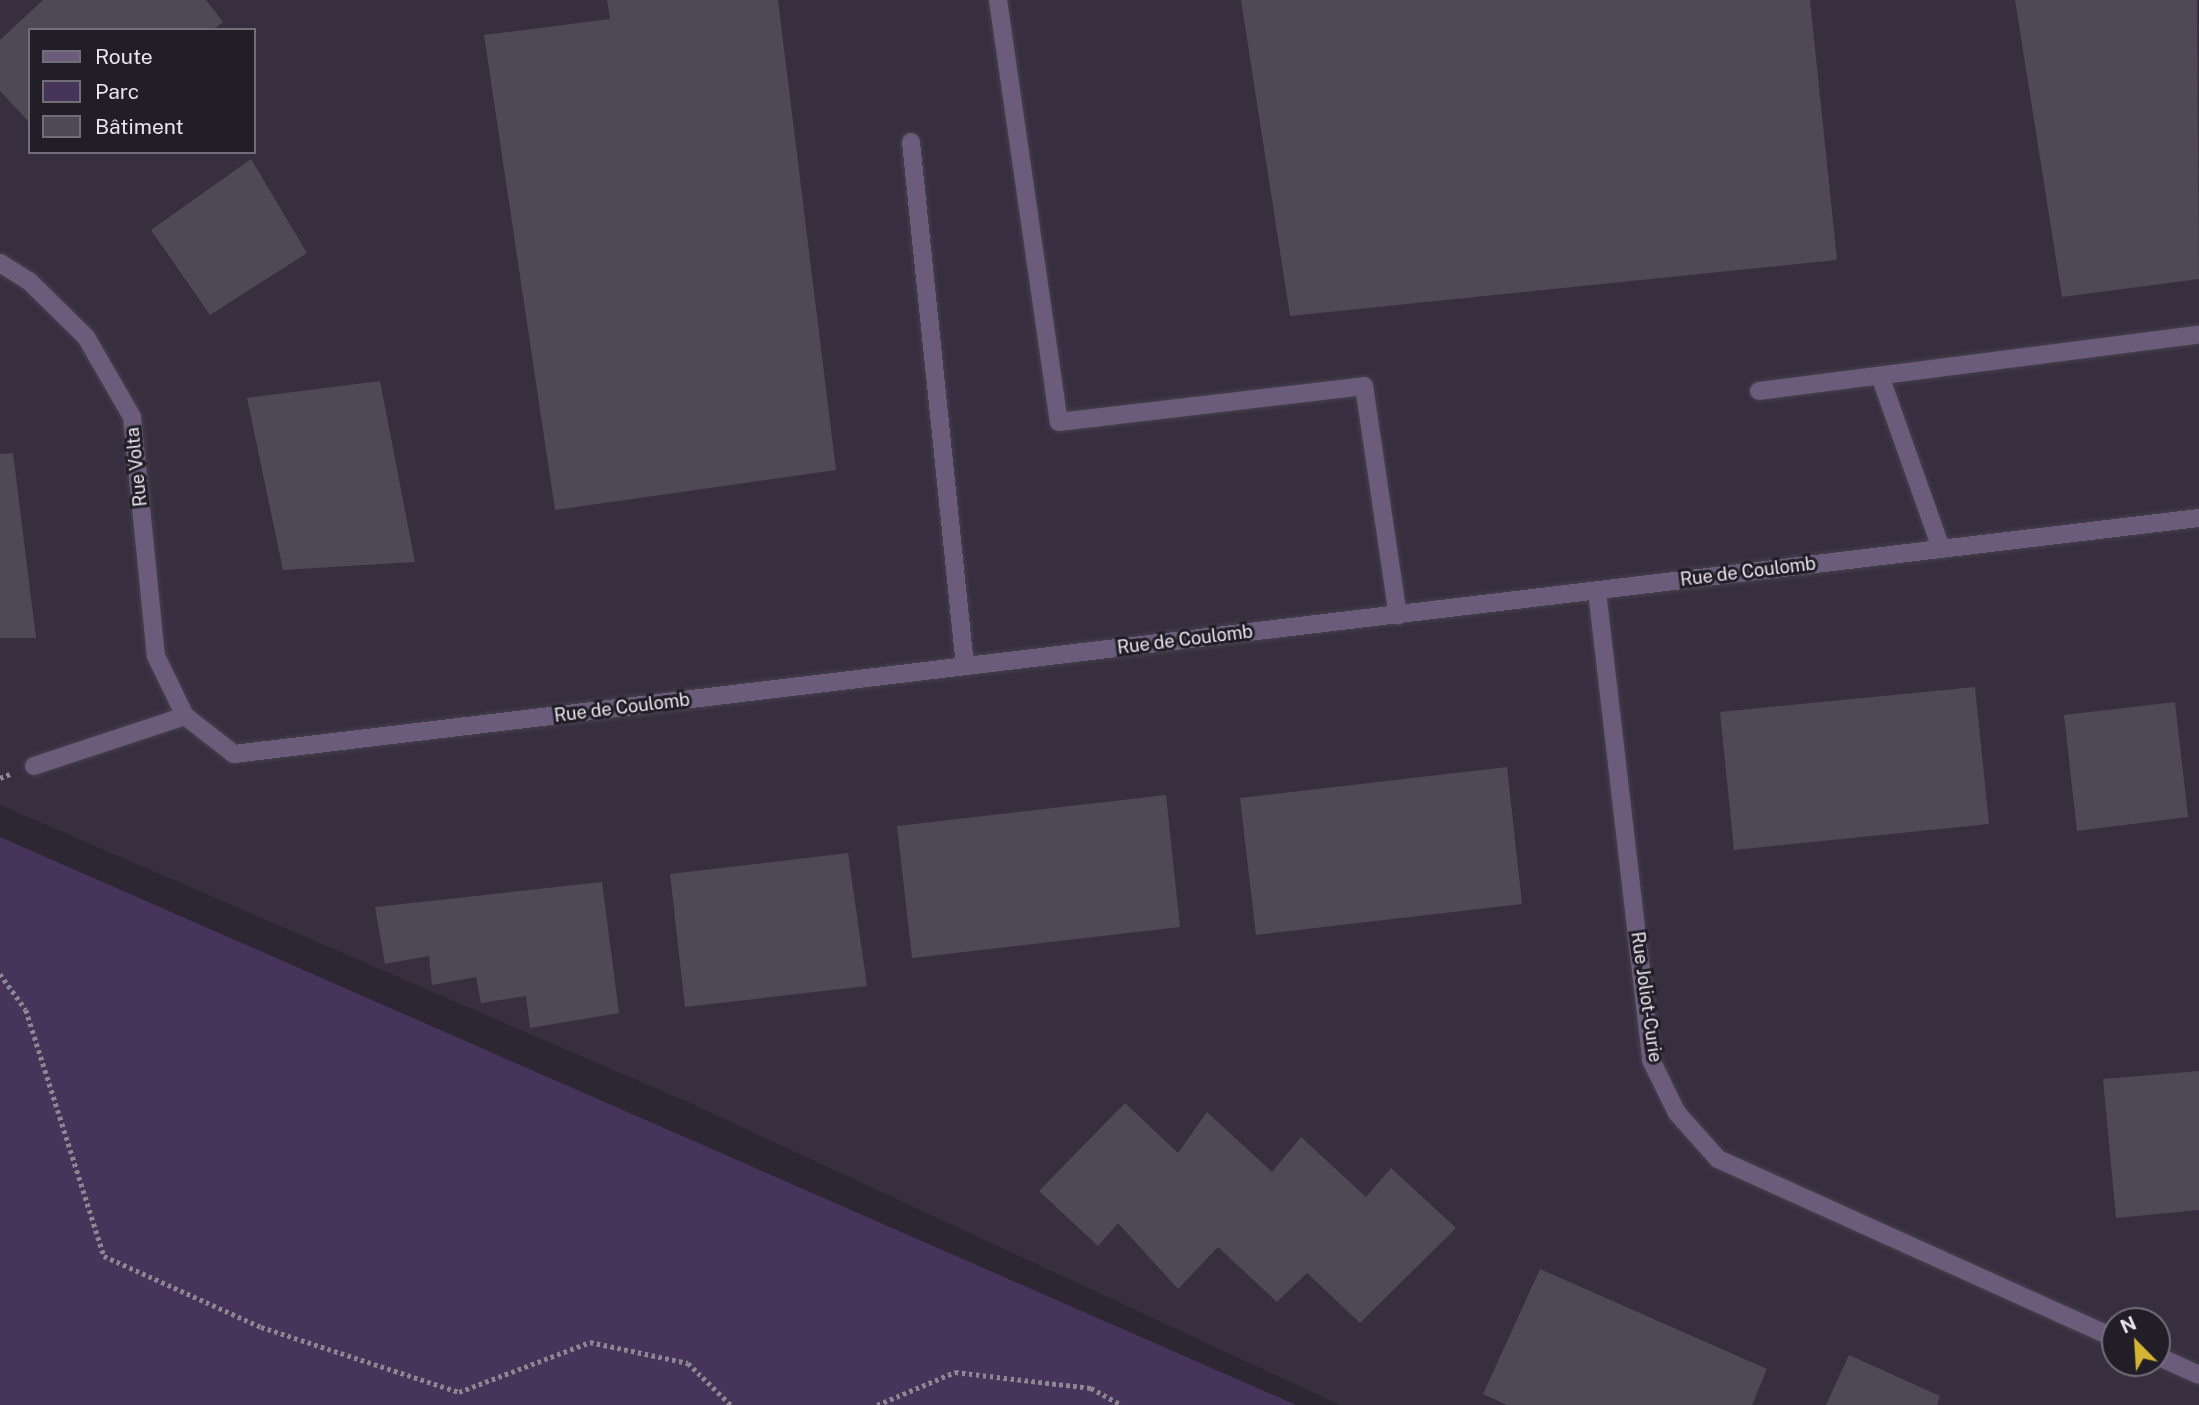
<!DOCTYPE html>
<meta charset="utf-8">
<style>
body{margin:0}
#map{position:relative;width:2199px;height:1405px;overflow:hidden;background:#2c2732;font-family:"Public Sans",sans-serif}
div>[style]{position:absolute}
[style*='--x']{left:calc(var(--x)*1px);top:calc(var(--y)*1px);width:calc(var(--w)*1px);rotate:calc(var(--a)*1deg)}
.built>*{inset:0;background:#372f40}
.green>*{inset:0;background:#47345b}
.building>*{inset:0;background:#4e4955}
.path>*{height:4.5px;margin-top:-2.25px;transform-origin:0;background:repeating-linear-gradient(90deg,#8c8892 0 3.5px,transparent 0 7px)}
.roads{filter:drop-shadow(0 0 2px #46424c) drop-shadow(0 0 2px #46424c)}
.service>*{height:18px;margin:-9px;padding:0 9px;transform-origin:9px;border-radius:9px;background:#6a5c7a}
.minor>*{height:18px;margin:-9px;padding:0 9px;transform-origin:9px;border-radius:9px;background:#6a5c7a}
span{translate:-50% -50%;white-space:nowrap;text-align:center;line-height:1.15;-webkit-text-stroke:6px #221e28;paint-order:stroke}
.street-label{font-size:18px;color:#e8e5ed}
.legend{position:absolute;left:28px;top:28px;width:228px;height:126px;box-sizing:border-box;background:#221e28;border:2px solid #716e77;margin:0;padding:9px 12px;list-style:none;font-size:21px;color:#e8e5ed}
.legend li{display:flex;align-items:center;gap:14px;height:35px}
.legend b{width:35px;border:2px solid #716e77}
.north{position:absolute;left:2101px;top:1307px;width:70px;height:70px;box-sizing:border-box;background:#221e28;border:2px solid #716e77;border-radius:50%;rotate:336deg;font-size:19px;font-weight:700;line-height:28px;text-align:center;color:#e8e5ed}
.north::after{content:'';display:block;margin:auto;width:24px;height:32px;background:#d4b635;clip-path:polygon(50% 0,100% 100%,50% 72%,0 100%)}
</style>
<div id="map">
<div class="built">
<i style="clip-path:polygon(evenodd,0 0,2199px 0,2199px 1405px,1340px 1405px,692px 1104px,0 805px,0 0,30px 30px,254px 30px,254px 152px,30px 152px,30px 30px,0 0,2115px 1321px,2157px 1321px,2157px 1363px,2115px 1363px,2115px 1321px)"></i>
</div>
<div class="green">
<i style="clip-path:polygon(0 837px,1296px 1405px,0 1405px)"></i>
</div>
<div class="building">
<i style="clip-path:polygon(43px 0,206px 0,223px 22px,213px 30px,30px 30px,30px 123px,0 91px,0 40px)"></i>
<i style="clip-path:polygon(607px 0,778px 0,836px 470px,555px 510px,484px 35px,610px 19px)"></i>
<i style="clip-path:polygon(1241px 0,1810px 0,1837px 260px,1290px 316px)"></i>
<i style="clip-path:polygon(2015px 0,2197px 0,2199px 279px,2062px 297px)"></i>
<i style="clip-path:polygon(251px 159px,307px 253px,210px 315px,151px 230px)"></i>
<i style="clip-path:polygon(380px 381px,415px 562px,283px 570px,247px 398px)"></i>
<i style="clip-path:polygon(13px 453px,36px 638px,0 638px,0 454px)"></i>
<i style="clip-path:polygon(1975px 687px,1989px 824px,1734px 850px,1720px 712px)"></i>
<i style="clip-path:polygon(2175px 702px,2188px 817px,2077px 831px,2064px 715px)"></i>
<i style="clip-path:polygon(1507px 767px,1522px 904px,1256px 935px,1240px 798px)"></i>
<i style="clip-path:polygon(1166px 795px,1180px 927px,912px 958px,897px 826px)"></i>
<i style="clip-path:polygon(848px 853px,867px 986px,685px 1007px,670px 874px)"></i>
<i style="clip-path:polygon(602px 882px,619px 1013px,530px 1028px,526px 996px,481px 1003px,476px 977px,432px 985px,429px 956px,385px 964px,375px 907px)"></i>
<i style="clip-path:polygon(2199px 1071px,2199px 1210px,2116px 1218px,2103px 1079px)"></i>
<i style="clip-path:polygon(1125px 1103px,1178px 1153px,1207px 1112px,1272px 1172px,1301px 1137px,1366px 1197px,1391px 1168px,1456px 1228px,1360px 1323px,1307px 1273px,1277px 1302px,1218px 1247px,1178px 1289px,1118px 1223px,1098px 1246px,1039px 1191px)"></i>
<i style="clip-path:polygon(1540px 1269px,1767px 1369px,1752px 1405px,1507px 1405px,1483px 1394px)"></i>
<i style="clip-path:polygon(1849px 1355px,1940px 1396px,1937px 1405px,1826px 1405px)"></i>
</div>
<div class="path">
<i style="--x:0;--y:778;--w:11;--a:-22"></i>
<i style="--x:0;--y:974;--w:44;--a:54.2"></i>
<i style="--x:26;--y:1010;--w:258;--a:72.4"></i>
<i style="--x:104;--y:1256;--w:172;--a:24.3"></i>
<i style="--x:261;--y:1327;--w:208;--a:18.2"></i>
<i style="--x:459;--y:1392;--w:140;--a:-20.9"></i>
<i style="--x:590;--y:1342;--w:100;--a:12.1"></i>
<i style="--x:688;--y:1363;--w:60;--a:44.3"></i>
<i style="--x:877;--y:1405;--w:85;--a:-22.9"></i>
<i style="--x:955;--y:1372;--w:137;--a:6.7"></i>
<i style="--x:1091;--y:1388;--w:35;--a:29"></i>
</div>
<div class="roads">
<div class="service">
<i style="--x:998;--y:0;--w:426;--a:81.8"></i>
<i style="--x:1059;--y:422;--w:307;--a:-6.7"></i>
<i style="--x:1364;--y:386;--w:232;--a:81.6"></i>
<i style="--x:911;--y:142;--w:527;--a:84.12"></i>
<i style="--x:1880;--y:376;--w:182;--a:70.5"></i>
<i style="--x:1759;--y:391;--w:444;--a:-7.3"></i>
<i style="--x:34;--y:766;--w:159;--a:-18.3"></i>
</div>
<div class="minor">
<i style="--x:0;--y:263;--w:34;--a:32"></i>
<i style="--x:29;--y:281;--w:80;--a:44.5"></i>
<i style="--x:86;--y:337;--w:92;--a:60.1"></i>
<i style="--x:132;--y:417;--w:240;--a:84.3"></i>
<i style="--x:156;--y:656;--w:67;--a:64.2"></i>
<i style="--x:185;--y:716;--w:62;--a:37.8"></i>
<i style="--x:234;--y:754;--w:1979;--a:-6.85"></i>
<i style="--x:1597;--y:591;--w:472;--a:83.4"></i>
<i style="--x:1651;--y:1060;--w:59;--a:63.9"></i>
<i style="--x:1677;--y:1113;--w:62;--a:48.3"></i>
<i style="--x:1718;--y:1159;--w:435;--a:24.3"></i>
<i style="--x:2157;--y:1356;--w:46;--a:24.3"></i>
</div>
</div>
<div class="street-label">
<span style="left:137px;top:467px;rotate:-96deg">Rue Volta</span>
<span style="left:1748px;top:572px;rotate:-7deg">Rue de Coulomb</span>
<span style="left:1185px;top:640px;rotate:-7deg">Rue de Coulomb</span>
<span style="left:622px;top:708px;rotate:-7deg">Rue de Coulomb</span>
<span style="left:1646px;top:997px;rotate:82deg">Rue Joliot-Curie</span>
</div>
<ul class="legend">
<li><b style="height:9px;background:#6a5c7a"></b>Route</li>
<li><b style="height:19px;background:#47345b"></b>Parc</li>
<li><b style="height:19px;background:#4e4955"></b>Bâtiment</li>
</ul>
<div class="north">N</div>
</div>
